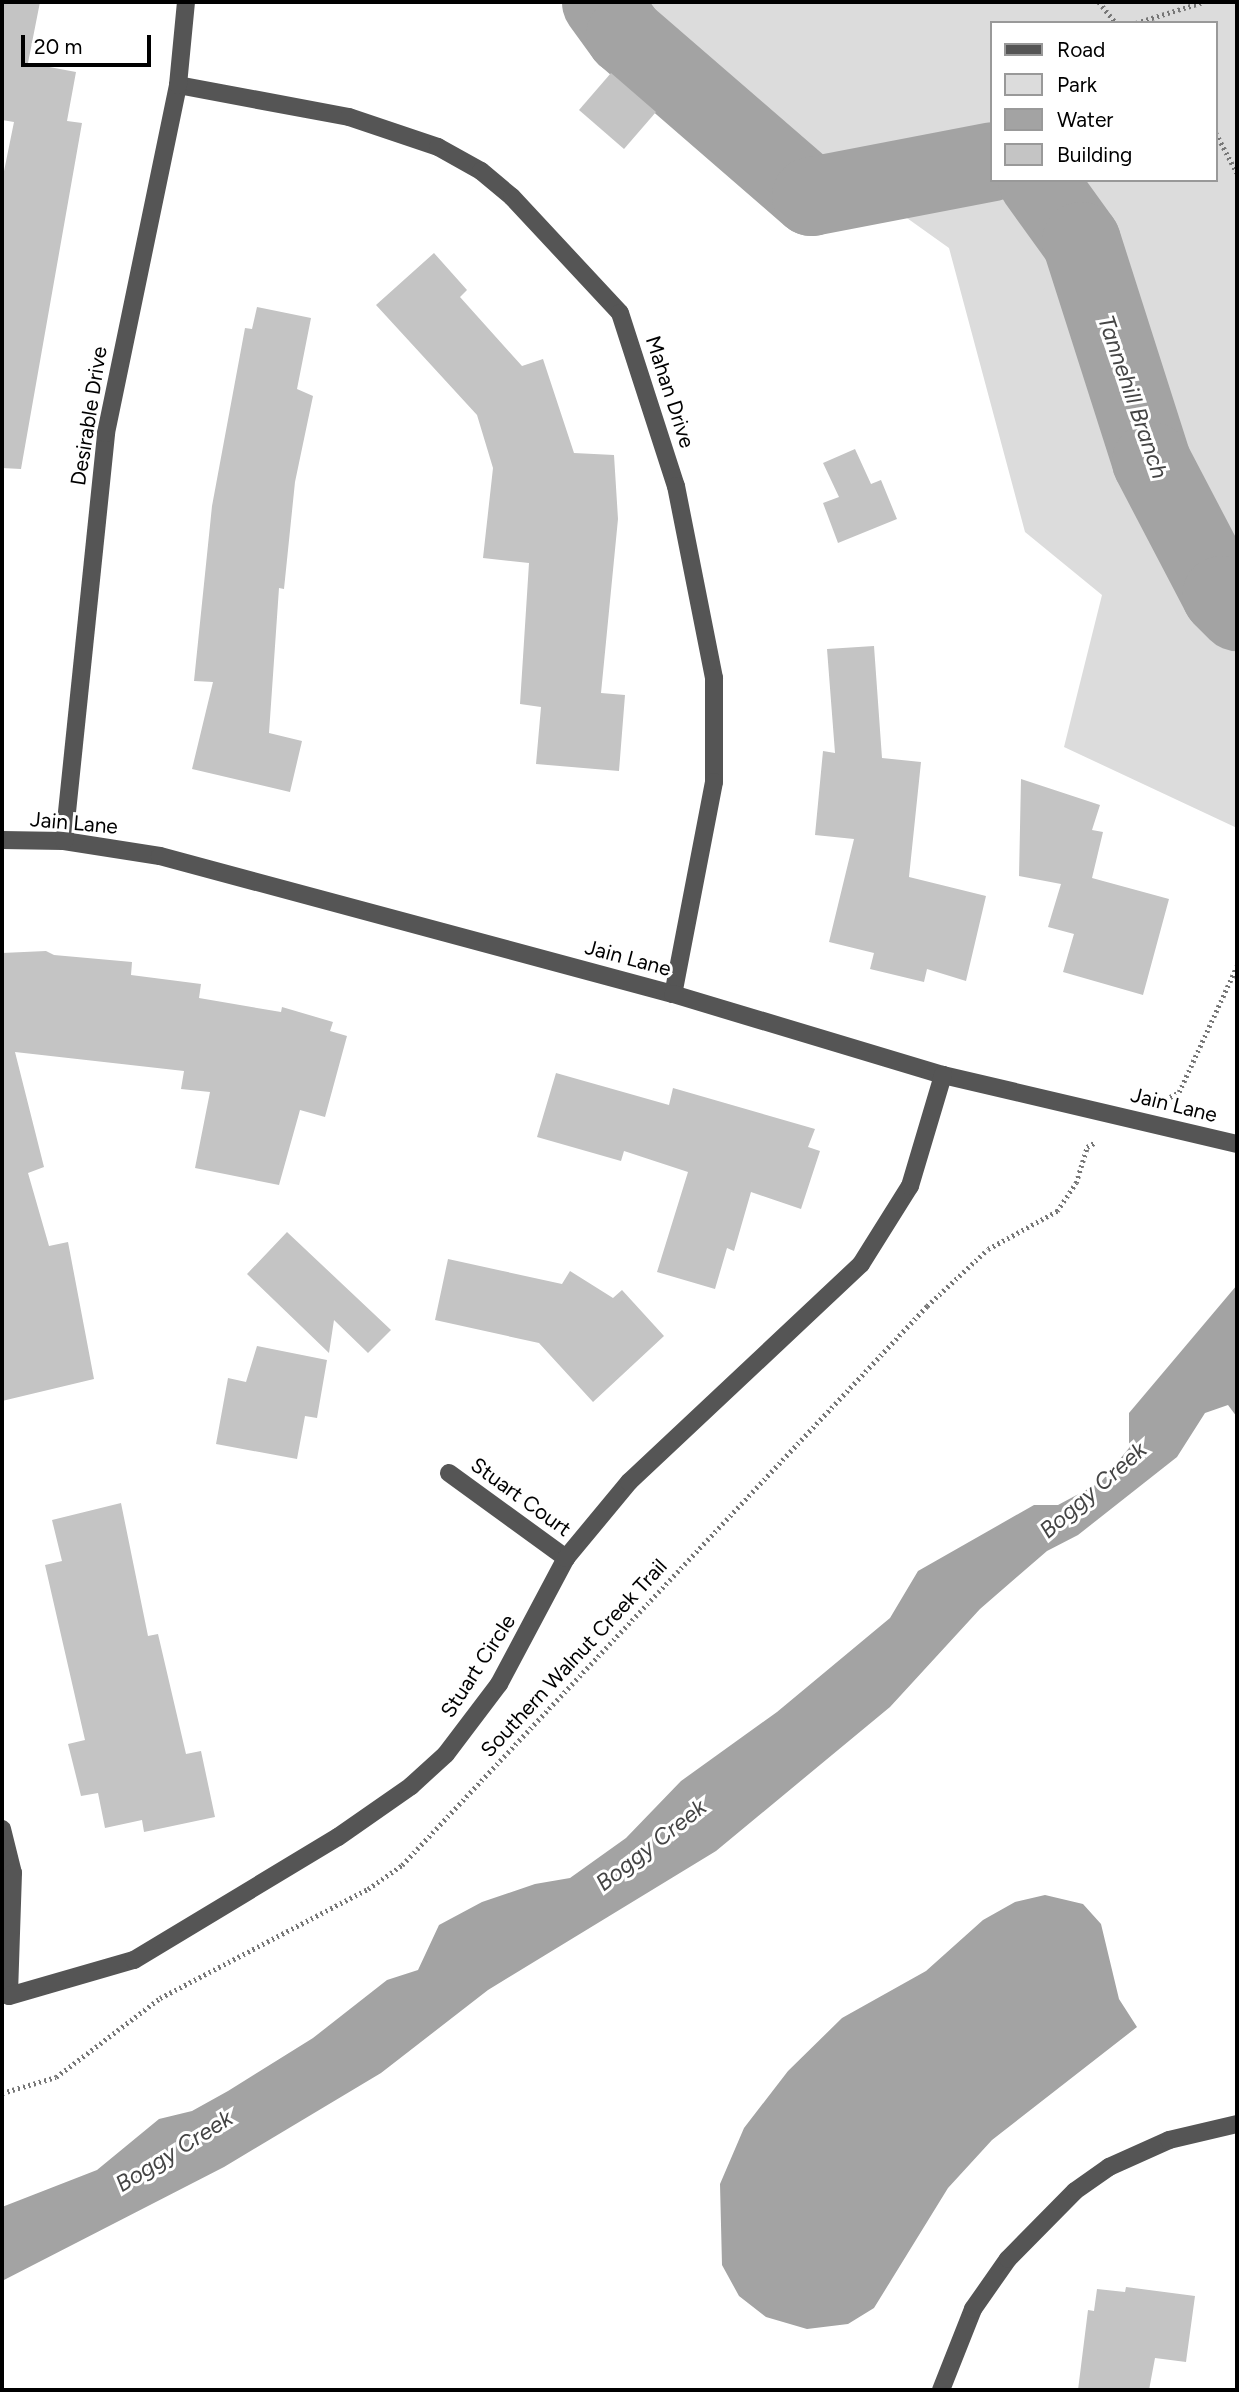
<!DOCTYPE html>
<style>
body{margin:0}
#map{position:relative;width:1239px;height:2392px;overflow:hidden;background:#fff;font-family:Figtree,sans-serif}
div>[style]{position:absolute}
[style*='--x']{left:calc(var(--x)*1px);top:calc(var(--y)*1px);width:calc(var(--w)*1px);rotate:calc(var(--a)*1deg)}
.green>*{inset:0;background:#dcdcdc}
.water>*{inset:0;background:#a3a3a3}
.river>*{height:79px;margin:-39.5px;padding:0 39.5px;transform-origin:39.5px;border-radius:39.5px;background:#a3a3a3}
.building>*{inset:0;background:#c4c4c4}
.path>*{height:4.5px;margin-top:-2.25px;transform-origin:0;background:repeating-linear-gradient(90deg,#777 0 2px,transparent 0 5.5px)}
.minor>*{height:18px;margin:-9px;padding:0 9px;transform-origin:9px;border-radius:9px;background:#555}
span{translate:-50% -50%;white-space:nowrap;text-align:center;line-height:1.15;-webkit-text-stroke:6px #fff;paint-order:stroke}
.street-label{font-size:21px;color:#000}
.water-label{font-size:23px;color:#444;font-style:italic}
.frame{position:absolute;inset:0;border:4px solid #000;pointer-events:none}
.legend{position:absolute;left:990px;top:21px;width:228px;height:161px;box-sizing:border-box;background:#fff;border:2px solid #999;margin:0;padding:9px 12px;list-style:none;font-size:21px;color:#000}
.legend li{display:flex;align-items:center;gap:14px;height:35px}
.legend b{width:35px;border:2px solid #999}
.scale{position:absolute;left:21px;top:35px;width:130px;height:32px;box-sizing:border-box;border:4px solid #000;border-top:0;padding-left:9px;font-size:21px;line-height:24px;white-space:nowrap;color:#000;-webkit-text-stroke:5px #fff;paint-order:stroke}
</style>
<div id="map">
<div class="green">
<i style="clip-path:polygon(evenodd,604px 2px,1237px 2px,1237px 828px,1064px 747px,1102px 595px,1025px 532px,949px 248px,604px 2px,992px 23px,1216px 23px,1216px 180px,992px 180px,992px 23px)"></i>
</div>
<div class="water">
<i style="clip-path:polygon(1237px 1285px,1237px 1417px,1228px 1405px,1205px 1413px,1177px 1457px,1078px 1535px,1047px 1551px,980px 1609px,890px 1707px,716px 1851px,488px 1990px,381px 2073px,224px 2167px,2px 2281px,2px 2207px,97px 2170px,159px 2119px,192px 2111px,228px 2091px,313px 2038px,387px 1980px,418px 1970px,439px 1925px,482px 1902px,535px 1884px,570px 1878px,626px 1838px,681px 1781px,777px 1712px,890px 1618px,918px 1571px,1034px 1505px,1058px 1505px,1101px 1482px,1129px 1448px,1129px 1413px)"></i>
<i style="clip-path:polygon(1045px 1895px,1083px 1904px,1101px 1924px,1119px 1999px,1137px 2027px,992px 2140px,948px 2188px,874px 2308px,848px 2324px,807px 2329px,766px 2317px,739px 2296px,722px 2265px,720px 2184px,744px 2128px,788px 2071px,842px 2018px,926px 1971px,983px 1920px,1015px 1902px)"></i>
</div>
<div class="river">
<i style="--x:601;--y:2;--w:41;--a:54"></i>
<i style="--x:625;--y:35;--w:246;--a:40.9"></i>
<i style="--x:811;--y:196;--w:184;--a:-10.9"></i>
<i style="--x:1037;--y:180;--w:75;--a:54.2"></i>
<i style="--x:1081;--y:241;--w:231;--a:72.3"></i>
<i style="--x:1151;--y:461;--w:151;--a:62.4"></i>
<i style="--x:1221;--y:595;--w:23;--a:45"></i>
</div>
<div class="building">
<i style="clip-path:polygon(2px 2px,40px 2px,28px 63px,76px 72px,67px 121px,82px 123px,21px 469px,2px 468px,2px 181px,14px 122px,2px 120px)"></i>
<i style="clip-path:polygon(611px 73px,656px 112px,624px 149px,579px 110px)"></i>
<i style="clip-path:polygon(434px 253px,467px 290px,460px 297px,522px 366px,543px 359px,574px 453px,614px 455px,618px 519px,601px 693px,625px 695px,619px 771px,536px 764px,541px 707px,520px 704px,529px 563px,483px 558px,493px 468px,477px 415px,376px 305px)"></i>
<i style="clip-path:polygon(257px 307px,311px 318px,297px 389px,313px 396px,295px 482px,284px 589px,279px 588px,269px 733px,302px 741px,290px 792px,192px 769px,213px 682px,194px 681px,212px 506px,245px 328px,252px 329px)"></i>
<i style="clip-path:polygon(855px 449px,871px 484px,881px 480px,897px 519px,838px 543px,823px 503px,839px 497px,823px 463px)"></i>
<i style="clip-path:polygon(874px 646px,882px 758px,921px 762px,909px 877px,986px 896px,966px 981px,927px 969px,924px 982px,870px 969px,874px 953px,829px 942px,854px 839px,815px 835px,823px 751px,835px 753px,827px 649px)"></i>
<i style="clip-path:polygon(1021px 779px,1100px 805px,1092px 830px,1103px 832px,1092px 878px,1169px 899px,1143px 995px,1063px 972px,1074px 934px,1048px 927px,1061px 884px,1019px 876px)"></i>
<i style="clip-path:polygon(46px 951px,54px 955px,132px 962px,131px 975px,201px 984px,199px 998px,281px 1012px,282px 1007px,333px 1022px,330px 1031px,347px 1036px,325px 1117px,300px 1110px,279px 1185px,195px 1168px,210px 1092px,181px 1089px,184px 1071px,15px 1052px,44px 1167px,28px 1173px,49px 1246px,68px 1242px,94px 1379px,2px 1401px,2px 953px)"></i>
<i style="clip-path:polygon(556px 1073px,669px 1105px,673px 1088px,815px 1129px,808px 1147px,820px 1151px,801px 1209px,751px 1192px,734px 1251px,727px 1248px,715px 1289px,657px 1272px,688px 1172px,624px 1151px,621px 1161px,537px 1137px)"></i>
<i style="clip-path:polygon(287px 1232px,391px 1330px,368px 1353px,334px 1320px,329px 1353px,247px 1274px)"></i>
<i style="clip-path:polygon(448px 1259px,562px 1284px,570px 1271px,613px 1298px,622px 1290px,664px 1336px,593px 1402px,539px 1343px,435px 1320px)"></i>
<i style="clip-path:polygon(257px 1346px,327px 1360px,317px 1418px,305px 1416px,297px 1459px,216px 1444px,228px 1378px,246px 1382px)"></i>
<i style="clip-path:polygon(121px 1503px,148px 1636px,158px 1634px,186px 1754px,201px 1751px,215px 1817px,144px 1832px,142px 1820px,105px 1828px,98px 1793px,81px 1796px,68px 1744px,85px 1740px,45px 1565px,62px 1561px,52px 1520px)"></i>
<i style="clip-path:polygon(1126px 2287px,1195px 2296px,1186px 2362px,1155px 2358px,1149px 2390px,1078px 2390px,1088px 2310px,1094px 2311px,1097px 2289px,1125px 2292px)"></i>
</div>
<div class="path">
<i style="--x:1099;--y:2;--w:27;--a:51"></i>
<i style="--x:1136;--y:23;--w:70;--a:-17.4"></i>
<i style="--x:1216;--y:133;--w:45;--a:62.3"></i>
<i style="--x:1170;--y:1097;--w:10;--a:-29"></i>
<i style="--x:1179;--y:1092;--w:139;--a:-65.3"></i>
<i style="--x:2;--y:2093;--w:56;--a:-16.5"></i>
<i style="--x:56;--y:2077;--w:131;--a:-37.2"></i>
<i style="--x:160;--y:1998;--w:235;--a:-27.7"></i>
<i style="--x:368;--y:1889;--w:42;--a:-35.2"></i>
<i style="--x:402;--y:1865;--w:767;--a:-46.8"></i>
<i style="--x:927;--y:1306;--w:83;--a:-43.1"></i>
<i style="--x:988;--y:1249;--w:79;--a:-28.8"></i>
<i style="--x:1057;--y:1211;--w:34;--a:-56"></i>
<i style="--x:1076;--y:1183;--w:38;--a:-73"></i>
<i style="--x:1087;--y:1147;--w:8;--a:-30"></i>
</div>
<div class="minor">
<i style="--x:178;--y:85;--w:174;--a:10.6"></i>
<i style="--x:349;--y:117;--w:94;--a:18.6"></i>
<i style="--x:438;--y:147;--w:49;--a:29.2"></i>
<i style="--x:481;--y:171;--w:40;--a:40"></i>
<i style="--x:512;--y:197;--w:158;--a:47"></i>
<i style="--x:620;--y:313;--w:182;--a:72.1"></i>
<i style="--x:676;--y:486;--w:196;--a:78.8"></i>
<i style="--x:714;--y:678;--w:104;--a:90"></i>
<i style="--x:714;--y:782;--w:216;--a:100.9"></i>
<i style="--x:2;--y:840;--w:62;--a:0.9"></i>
<i style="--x:64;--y:841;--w:97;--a:8.9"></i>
<i style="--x:160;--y:856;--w:531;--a:15.06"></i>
<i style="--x:673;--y:994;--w:282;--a:16.7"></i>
<i style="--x:943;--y:1075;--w:302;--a:13.2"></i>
<i style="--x:64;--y:841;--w:410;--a:-84.1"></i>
<i style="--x:106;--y:433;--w:355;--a:-78.3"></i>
<i style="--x:178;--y:85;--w:83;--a:-84.5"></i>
<i style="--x:449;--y:1473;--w:145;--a:36"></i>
<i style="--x:2;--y:1829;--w:45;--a:76"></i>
<i style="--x:13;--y:1873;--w:123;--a:91.9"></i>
<i style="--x:9;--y:1996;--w:130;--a:-16.1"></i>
<i style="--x:134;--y:1960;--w:238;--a:-31.1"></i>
<i style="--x:338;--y:1837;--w:89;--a:-34.9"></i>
<i style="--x:411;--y:1786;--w:47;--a:-42.4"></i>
<i style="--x:446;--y:1754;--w:88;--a:-52.9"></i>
<i style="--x:499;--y:1684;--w:143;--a:-62"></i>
<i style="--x:566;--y:1558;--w:99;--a:-50.3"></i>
<i style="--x:629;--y:1482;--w:318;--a:-43.2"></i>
<i style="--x:861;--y:1264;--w:92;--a:-57.9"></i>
<i style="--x:910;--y:1186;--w:116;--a:-73.4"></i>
<i style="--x:941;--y:2390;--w:87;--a:-68.4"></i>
<i style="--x:973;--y:2309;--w:61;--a:-55"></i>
<i style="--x:1008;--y:2259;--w:95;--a:-45.4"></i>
<i style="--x:1075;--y:2191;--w:42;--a:-35.2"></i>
<i style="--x:1109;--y:2167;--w:66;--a:-24.2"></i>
<i style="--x:1169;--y:2140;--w:70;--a:-13.2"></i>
</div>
<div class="street-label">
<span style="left:670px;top:392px;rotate:72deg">Mahan Drive</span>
<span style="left:89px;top:416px;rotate:-81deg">Desirable Drive</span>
<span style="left:74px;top:823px;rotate:5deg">Jain Lane</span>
<span style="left:628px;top:958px;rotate:15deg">Jain Lane</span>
<span style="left:1174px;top:1105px;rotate:14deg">Jain Lane</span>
<span style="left:521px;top:1497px;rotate:36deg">Stuart Court</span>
<span style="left:574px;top:1658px;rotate:-47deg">Southern Walnut Creek Trail</span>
<span style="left:478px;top:1666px;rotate:-57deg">Stuart Circle</span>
</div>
<div class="water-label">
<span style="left:1133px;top:397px;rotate:71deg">Tannehill Branch</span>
<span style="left:1093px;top:1490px;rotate:-41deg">Boggy Creek</span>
<span style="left:651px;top:1845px;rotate:-38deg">Boggy Creek</span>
<span style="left:174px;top:2151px;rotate:-32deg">Boggy Creek</span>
</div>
<div class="frame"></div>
<ul class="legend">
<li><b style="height:9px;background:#555"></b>Road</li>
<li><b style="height:19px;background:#dcdcdc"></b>Park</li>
<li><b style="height:19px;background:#a3a3a3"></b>Water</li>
<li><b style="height:19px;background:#c4c4c4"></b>Building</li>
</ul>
<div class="scale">20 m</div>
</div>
